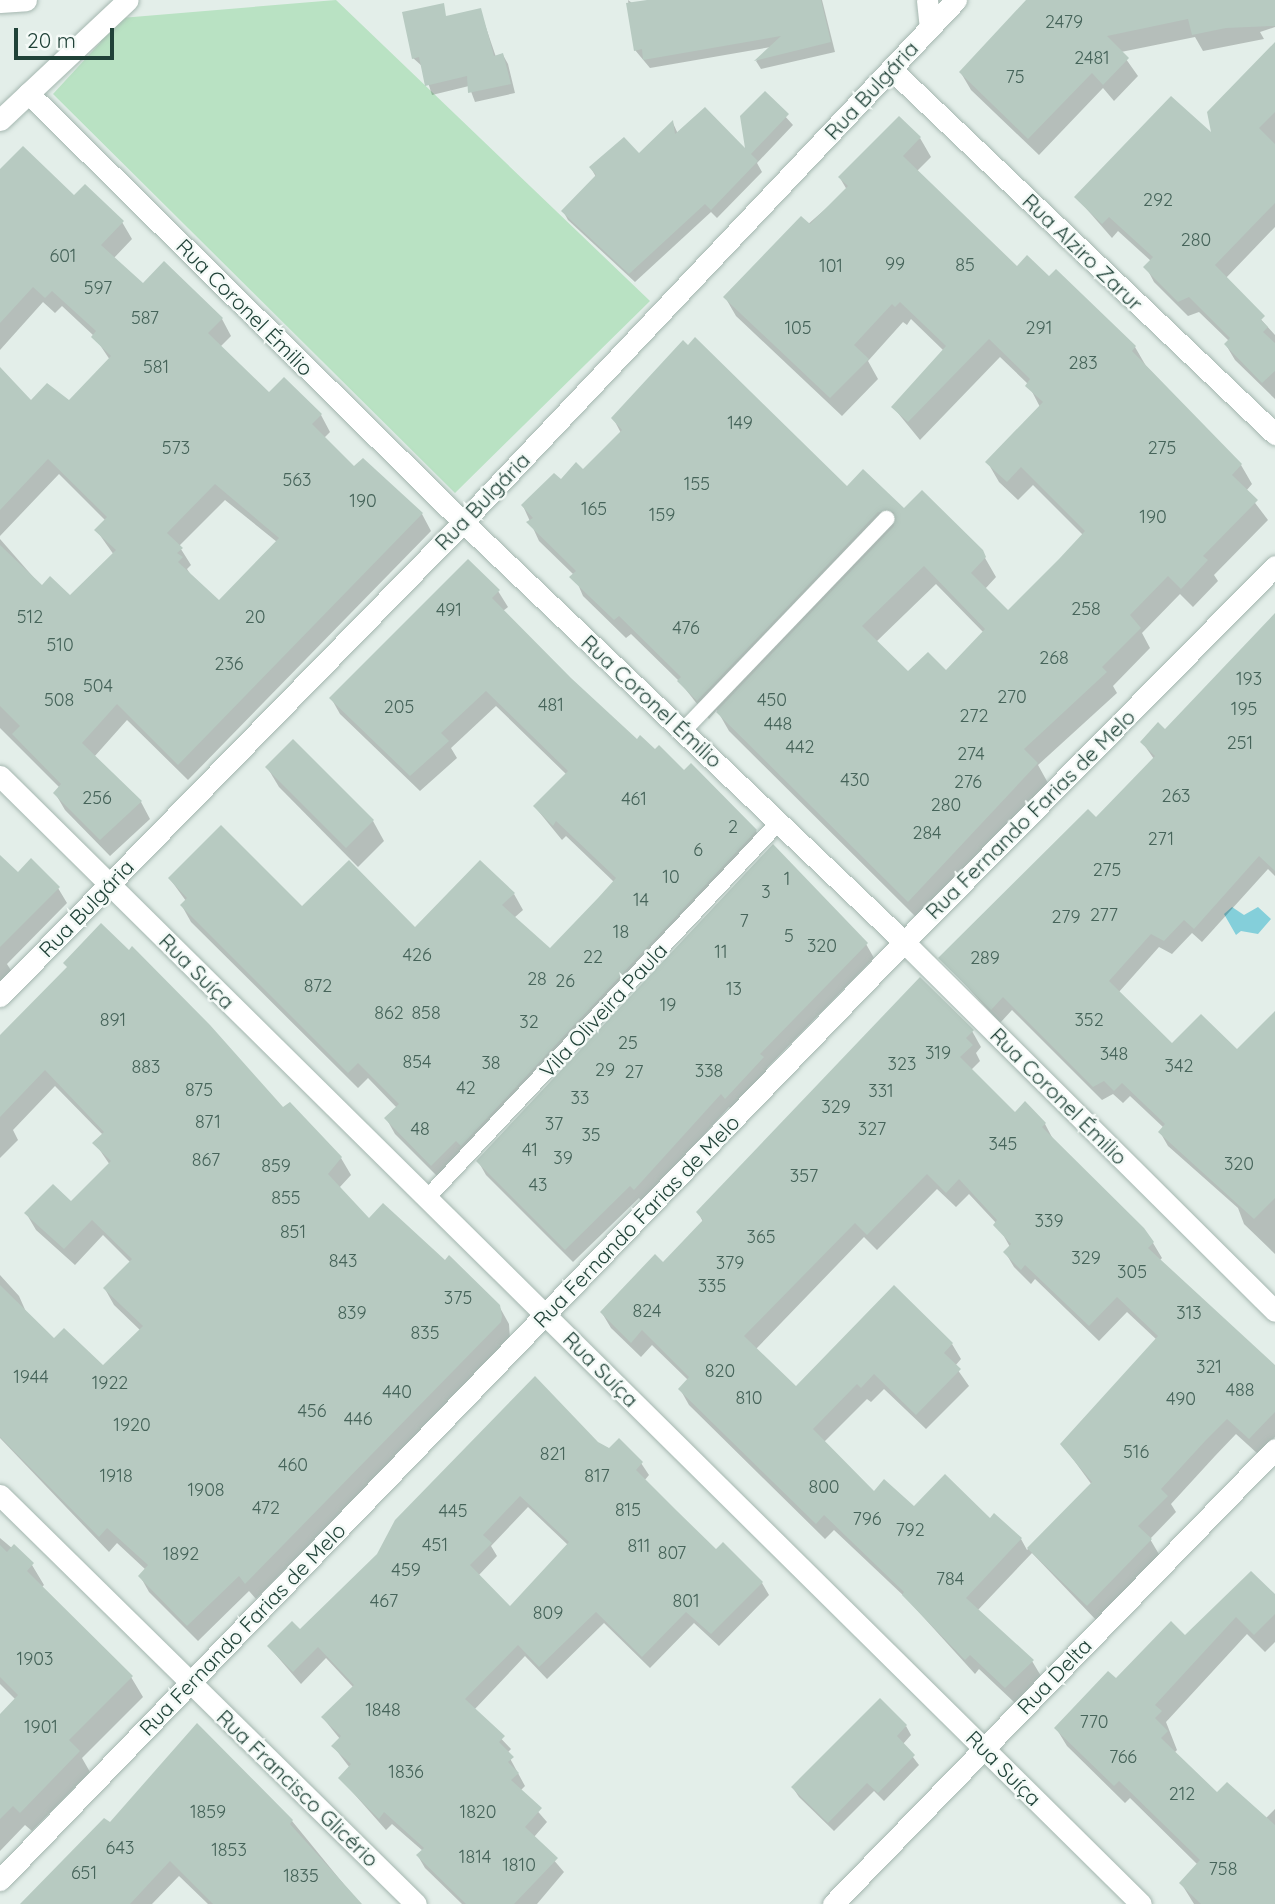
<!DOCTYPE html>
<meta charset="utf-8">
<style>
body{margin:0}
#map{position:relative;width:1275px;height:1904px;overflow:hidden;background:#e3eee9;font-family:Quicksand,sans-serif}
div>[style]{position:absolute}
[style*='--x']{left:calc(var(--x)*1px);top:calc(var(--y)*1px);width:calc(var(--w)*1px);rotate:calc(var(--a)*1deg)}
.green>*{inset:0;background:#b9e2c3}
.water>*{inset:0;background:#84cfda}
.shadow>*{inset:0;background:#0003}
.building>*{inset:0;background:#b7cac1}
.roads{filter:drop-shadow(0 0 2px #a5b7b0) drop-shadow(0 0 2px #a5b7b0)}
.service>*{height:16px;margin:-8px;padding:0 8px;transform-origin:8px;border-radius:8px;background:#fff}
.minor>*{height:21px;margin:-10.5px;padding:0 10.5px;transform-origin:10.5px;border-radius:10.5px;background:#fff}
.secondary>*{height:21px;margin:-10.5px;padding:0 10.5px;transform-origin:10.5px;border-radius:10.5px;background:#fff}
span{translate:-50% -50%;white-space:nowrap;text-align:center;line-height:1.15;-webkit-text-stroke:5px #f4faf7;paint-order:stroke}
.number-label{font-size:18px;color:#46645a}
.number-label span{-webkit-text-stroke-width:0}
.street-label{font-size:21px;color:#204238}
.scale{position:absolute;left:14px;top:28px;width:100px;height:32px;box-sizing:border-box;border:4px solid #204238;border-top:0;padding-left:9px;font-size:21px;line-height:24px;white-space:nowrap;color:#204238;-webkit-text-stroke:5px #f4faf7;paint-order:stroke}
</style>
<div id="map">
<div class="green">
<i style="clip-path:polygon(336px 0,650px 301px,455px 493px,53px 94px,100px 43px,109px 19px)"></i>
</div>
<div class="water">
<i style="clip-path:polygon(1232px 907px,1244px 915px,1258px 907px,1271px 919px,1258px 934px,1241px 931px,1236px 935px,1224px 914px)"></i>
</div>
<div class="shadow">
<i style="clip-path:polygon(628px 0,636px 6px,661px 0,822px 0,835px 52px,761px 69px,756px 61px,771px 47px,650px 68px,635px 50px)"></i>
<i style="clip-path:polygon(1029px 0,1275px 0,1275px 27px,1260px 32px,1264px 39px,1203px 51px,1195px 37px,1121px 52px,1138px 76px,1114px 101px,1103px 88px,1039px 155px,971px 90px,961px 73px)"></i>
<i style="clip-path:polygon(480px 10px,496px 57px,503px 55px,508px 64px,515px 93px,475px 102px,469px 86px,432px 95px,423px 67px,413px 58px,433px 21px)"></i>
<i style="clip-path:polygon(1275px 44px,1275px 227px,1225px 279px,1275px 335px,1275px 399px,1235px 360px,1226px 345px,1229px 341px,1199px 312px,1188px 316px,1154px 282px,1146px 267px,1151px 261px,1118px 231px,1112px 238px,1077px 198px,1213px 136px)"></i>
<i style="clip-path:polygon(765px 94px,793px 125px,757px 163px,762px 172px,717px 218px,711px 212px,635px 282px,568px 220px,563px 211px,596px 177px,591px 168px,639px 156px,673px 123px,678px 134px,747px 153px)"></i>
<i style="clip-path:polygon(evenodd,920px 138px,931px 157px,917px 171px,1017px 268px,1049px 279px,1135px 347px,1146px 366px,1241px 465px,1252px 484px,1246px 491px,1268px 520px,1214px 575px,1218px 581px,1193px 607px,1180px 594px,1142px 633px,1150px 648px,1113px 686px,1117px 693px,1038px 765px,1048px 783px,919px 920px,729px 731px,717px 710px,709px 719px,679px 681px,631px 634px,626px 638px,583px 596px,574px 575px,539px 541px,523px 506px,583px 471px,621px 433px,613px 418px,848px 488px,904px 511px,981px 551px,996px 577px,985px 589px,1008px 613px,1083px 535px,1033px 485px,1018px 500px,999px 482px,988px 463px,1040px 407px,1028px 384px,1000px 357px,920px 440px,893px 407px,944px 351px,911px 319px,907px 325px,903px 322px,868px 361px,878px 379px,842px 416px,736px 316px,725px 297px,847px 190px,840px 178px,920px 138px,936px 584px,984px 633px,946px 673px,908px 674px,876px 642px,936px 584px)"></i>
<i style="clip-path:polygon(evenodd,0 172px,74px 198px,122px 222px,132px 239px,113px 259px,143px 285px,164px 264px,222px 319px,231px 336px,220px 347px,269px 395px,284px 380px,321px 415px,330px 432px,324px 438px,354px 468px,422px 514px,431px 531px,188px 780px,127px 720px,94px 757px,141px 802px,150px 819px,110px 856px,65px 810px,55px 793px,60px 788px,0 728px,0 539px,42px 587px,70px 598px,114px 555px,97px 531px,106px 521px,59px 474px,0 536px,0 369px,31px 402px,69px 402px,110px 360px,94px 336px,62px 306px,55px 313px,43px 302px,0 350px,0 172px,225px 500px,277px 542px,219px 603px,191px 575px,187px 569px,191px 565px,179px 546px,225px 500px)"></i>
<i style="clip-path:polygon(498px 591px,508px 607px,503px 611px,570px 680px,637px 741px,756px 831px,765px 847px,441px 1180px,395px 1134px,386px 1118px,397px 1108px,368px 1078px,358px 1088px,191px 922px,182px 906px,186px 901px,170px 879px,415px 930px,514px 894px,523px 910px,514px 918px,550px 950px,614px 882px,566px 836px,562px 840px,535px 807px,567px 775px,496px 706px,451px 748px,457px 758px,420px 791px,340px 714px,331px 698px)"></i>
<i style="clip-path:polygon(1275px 615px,1275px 876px,1268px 869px,1202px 942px,1192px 933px,1172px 954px,1159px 947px,1118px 993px,1172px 1045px,1237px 1052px,1275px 1013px,1275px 1254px,1244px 1224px,1238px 1208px,1168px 1146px,1160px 1132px,1164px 1128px,1130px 1096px,1123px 1103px,1113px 1094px,1102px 1100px,1012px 1010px,1000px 1023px,941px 958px,1096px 820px,1154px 759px,1142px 742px,1165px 731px)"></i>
<i style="clip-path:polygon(293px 741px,373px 821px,384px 841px,358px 867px,279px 787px,267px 767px)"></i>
<i style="clip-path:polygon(0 859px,18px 875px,58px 888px,67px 903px,7px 964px,12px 972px,0 984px)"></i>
<i style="clip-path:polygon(866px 944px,874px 958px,767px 1068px,770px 1072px,734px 1111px,729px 1107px,643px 1203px,639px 1198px,573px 1262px,486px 1175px,478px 1161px)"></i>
<i style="clip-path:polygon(evenodd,972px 1031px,981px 1047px,976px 1053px,980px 1061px,971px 1070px,1015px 1114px,1045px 1124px,1054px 1141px,1153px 1243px,1162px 1258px,1159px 1261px,1275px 1370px,1275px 1437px,1258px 1454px,1236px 1434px,1215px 1456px,1171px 1504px,1176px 1512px,1150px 1539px,1160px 1556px,1097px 1621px,1032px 1553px,977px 1611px,1032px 1661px,1041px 1676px,1015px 1703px,979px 1669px,975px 1674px,906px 1598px,834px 1530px,825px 1539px,689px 1405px,680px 1389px,688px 1380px,652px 1345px,641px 1357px,611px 1328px,602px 1313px,663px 1265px,703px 1222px,698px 1212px,972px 1031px,937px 1189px,956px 1207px,969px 1194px,997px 1224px,1010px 1247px,1005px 1252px,1014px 1267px,1031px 1284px,1035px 1279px,1099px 1341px,1127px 1312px,1157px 1340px,1062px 1444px,1092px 1485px,1027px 1550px,1021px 1539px,990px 1520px,914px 1508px,874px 1493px,824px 1442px,867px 1399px,871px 1402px,884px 1389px,926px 1429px,969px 1386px,955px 1366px,961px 1359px,952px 1344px,796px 1388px,756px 1349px,864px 1237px,877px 1250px,937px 1189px)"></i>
<i style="clip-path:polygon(0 1036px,283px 1110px,290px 1104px,341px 1158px,351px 1175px,339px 1188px,369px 1220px,445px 1262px,499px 1306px,509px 1324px,510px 1339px,256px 1599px,249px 1591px,198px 1641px,149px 1592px,140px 1576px,146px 1570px,117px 1543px,109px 1552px,0 1438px,0 1275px,19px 1296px,27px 1314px,54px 1341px,103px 1368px,141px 1331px,114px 1305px,105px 1289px,130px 1262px,103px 1235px,75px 1265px,36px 1230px,26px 1213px,71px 1204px,110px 1165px,95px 1143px,103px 1135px,55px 1086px,13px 1130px,18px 1140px,0 1158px)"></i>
<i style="clip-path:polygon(evenodd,597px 1443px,641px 1463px,649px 1475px,644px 1481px,716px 1552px,762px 1583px,769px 1595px,719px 1646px,694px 1623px,650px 1668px,604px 1623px,547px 1679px,525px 1656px,474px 1710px,511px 1749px,507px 1753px,525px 1786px,520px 1791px,547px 1822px,534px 1837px,564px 1872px,537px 1904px,462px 1904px,425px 1868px,418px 1856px,423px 1851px,392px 1824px,386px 1830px,340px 1778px,350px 1768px,333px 1746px,340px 1739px,323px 1718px,353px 1687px,326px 1658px,301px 1684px,269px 1647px,300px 1632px,597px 1443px,528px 1507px,568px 1545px,510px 1608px,478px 1576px,497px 1556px,491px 1546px,528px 1507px)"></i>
<i style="clip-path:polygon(0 1538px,32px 1565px,44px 1585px,41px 1588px,131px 1677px,143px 1697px,82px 1758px,90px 1772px,32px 1831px,25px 1825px,0 1851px,0 1716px,16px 1700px,0 1684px)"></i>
<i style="clip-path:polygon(1275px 1597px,1275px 1642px,1265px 1652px,1247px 1634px,1166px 1722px,1177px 1750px,1174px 1753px,1217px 1794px,1265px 1819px,1275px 1809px,1275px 1904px,1194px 1904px,1181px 1883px,1198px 1865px,1130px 1798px,1125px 1803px,1067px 1746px,1056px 1728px,1116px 1681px,1185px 1637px)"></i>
<i style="clip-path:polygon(906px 1726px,911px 1735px,903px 1744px,919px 1765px,884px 1801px,874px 1791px,834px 1831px,799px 1797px,793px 1788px)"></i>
<i style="clip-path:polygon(292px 1821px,360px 1904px,208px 1904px,179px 1876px,152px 1904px,22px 1904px,110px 1825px)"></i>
</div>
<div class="building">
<i style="clip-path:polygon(647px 0,821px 0,831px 42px,754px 61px,781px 36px,643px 60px,642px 49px,634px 51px,626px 3px)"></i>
<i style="clip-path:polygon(1026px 0,1275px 0,1275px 26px,1226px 28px,1192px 35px,1188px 19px,1107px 36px,1129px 58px,1103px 85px,1092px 73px,1028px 139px,959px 72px)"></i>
<i style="clip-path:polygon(444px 3px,446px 16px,481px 8px,494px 56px,503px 53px,511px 84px,468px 93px,467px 76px,425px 86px,419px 57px,412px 59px,402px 12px)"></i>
<i style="clip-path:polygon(1275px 42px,1275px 112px,1259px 128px,1275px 144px,1275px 203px,1215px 265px,1265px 316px,1261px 320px,1268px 327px,1263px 332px,1275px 343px,1275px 371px,1262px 383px,1224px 344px,1230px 338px,1189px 297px,1178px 302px,1143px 267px,1153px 257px,1109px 217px,1102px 224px,1074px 197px,1171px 96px,1211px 132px,1207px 112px)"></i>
<i style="clip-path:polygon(765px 91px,789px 114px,751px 154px,758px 161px,711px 210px,705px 204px,629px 274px,561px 211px,596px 175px,589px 167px,624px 137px,639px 153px,673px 120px,675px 134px,705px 107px,745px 148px,740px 116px)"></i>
<i style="clip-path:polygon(evenodd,899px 116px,921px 137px,903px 156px,1017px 266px,1027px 255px,1049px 276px,1056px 269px,1136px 346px,1132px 351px,1242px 464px,1232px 475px,1258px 500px,1203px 556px,1208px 560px,1181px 589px,1168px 576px,1130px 615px,1141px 628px,1102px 667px,1107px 672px,1024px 749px,1038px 763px,908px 902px,716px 712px,894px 526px,894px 512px,878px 512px,697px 701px,677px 681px,681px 677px,619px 616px,614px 620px,569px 577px,576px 571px,526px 522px,533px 518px,521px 505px,554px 473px,561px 479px,576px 462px,583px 469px,622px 430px,611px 418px,683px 340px,688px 345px,695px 337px,847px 486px,863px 469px,904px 508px,922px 490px,983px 550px,986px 557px,971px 573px,1008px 610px,1059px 559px,1085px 531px,1021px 467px,1007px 482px,985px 462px,1043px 402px,1025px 386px,1030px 379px,989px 339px,908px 422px,891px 407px,946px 346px,900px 302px,895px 307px,892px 304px,854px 345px,869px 359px,830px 398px,723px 297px,801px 216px,810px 224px,848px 186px,838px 177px,899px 116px,924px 566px,985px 629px,946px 670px,928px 652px,908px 671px,862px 626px,924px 566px)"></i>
<i style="clip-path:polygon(evenodd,23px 146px,74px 195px,85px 184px,124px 221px,101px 245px,143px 283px,164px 261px,223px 318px,208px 333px,269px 392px,284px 377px,322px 414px,312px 424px,354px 466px,363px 458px,423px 513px,178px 765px,117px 704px,82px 743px,142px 801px,100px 840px,53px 793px,61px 784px,12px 734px,20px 726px,0 706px,0 545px,42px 585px,50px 576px,70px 595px,116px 550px,94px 530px,107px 517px,48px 459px,0 510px,0 367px,31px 400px,47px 383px,69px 400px,111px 356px,91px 337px,96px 331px,52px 291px,45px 298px,33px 287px,0 323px,0 169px,23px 146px,215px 484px,279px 538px,219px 600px,178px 562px,183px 557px,177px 553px,183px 548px,167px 533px,215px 484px)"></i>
<i style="clip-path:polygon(468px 559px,500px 590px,492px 598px,571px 678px,637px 739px,640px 735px,655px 749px,659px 745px,684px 770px,691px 763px,757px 830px,461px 1146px,456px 1141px,431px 1166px,384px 1118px,399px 1104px,358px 1063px,348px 1073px,180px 905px,187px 898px,168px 878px,221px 825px,302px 906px,349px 860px,415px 927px,480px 860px,515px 893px,502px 905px,550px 948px,598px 898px,616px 878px,556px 821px,553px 826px,533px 806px,568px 771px,486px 691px,441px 733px,449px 741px,410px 776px,329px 698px)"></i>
<i style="clip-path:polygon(1275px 613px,1275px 871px,1259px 856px,1194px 929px,1184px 920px,1164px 941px,1151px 934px,1109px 981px,1172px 1043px,1201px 1014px,1237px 1049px,1275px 1011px,1275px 1198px,1254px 1219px,1158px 1132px,1165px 1124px,1122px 1083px,1114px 1091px,1104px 1081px,1093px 1087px,1003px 997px,991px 1010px,938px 958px,1088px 809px,1096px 817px,1155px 756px,1140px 742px,1158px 722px,1165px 729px)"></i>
<i style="clip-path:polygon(293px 739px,374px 820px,346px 848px,265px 767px)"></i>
<i style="clip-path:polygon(773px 844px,868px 943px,760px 1054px,764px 1057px,725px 1099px,721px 1094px,634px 1190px,630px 1186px,565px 1250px,476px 1161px)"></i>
<i style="clip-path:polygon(0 855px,18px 872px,31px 858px,60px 887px,0 947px)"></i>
<i style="clip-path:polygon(101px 923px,129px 950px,132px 946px,210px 1025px,283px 1107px,290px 1102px,342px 1157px,328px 1174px,369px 1218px,383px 1203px,445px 1260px,449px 1255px,500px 1305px,502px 1316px,501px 1322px,245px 1584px,239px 1576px,187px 1626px,138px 1576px,148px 1565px,107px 1528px,99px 1537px,0 1437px,0 1285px,54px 1338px,64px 1328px,103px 1365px,143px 1326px,103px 1288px,132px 1259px,92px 1220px,64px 1249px,24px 1213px,53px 1184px,71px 1201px,111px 1161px,92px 1143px,104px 1132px,45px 1070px,0 1117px,0 1035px,67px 967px,63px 963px)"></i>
<i style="clip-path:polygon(920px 977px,974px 1030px,966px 1038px,973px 1045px,960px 1057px,1015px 1112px,1025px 1101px,1046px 1123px,1042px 1127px,1144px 1228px,1154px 1242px,1148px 1248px,1275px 1365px,1275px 1412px,1249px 1439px,1227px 1419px,1206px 1440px,1161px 1489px,1168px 1496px,1138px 1526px,1152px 1539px,1087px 1606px,1027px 1548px,1092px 1482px,1060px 1444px,1158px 1336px,1117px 1297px,1089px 1326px,1025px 1265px,1021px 1270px,1003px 1252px,1011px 1244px,993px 1225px,997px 1220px,959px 1179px,946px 1193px,927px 1174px,867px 1235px,855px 1223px,744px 1336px,796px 1386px,894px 1285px,953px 1343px,944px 1353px,961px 1369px,916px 1415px,874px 1374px,861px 1388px,857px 1384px,813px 1429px,874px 1491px,884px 1479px,914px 1506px,945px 1474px,990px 1518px,994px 1513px,1022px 1538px,966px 1598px,1034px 1660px,1005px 1688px,970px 1655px,965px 1660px,902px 1595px,904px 1592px,824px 1515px,816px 1524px,678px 1389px,689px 1377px,642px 1330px,631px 1343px,600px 1312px,655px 1254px,663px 1262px,703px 1220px,696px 1212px)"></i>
<i style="clip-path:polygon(evenodd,535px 1376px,598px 1442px,609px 1448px,619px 1438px,643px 1462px,636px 1470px,676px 1510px,716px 1549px,723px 1542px,763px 1582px,711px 1634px,686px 1612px,642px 1657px,596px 1612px,539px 1667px,518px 1645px,465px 1699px,505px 1736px,499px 1742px,514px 1757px,508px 1762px,519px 1773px,511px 1780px,542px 1808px,525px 1827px,558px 1858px,514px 1904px,466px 1904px,416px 1855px,424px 1848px,384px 1812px,379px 1819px,338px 1778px,351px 1764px,331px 1746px,341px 1736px,321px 1717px,354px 1685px,318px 1647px,293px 1672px,267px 1646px,292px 1621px,300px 1629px,377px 1554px,395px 1520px,535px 1376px,520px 1496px,569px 1542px,510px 1606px,470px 1565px,492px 1543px,483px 1535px,520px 1496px)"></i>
<i style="clip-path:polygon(14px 1544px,34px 1563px,27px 1571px,133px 1676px,69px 1740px,80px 1751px,20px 1813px,13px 1806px,0 1819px,0 1714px,18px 1695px,0 1677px,0 1545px,7px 1552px)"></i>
<i style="clip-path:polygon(1251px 1571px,1275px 1594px,1275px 1614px,1254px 1635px,1236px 1617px,1155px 1705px,1162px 1711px,1155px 1718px,1168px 1731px,1161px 1738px,1217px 1792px,1227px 1782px,1275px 1825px,1275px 1904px,1201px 1904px,1179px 1883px,1200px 1860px,1119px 1781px,1114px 1786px,1054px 1728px,1108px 1671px,1116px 1678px,1171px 1621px,1185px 1635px)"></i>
<i style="clip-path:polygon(880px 1698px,907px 1725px,897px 1736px,915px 1755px,878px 1793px,867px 1783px,828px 1823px,791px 1787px)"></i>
<i style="clip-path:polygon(197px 1723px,293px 1820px,290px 1824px,362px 1904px,213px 1904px,170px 1861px,130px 1904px,20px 1904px,104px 1818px,110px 1822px)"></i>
</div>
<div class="roads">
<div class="service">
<i style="--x:683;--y:731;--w:294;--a:-46.2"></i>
<i style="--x:427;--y:1198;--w:515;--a:-46.89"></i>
</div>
<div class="minor">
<i style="--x:927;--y:0;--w:27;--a:84"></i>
<i style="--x:891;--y:69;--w:530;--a:43.55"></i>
<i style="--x:28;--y:93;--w:611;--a:44.6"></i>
<i style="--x:463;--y:522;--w:609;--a:43.6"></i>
<i style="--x:904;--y:942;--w:523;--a:44.85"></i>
<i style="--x:0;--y:120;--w:175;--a:-43.2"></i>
<i style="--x:0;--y:776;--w:1604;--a:44.67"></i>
<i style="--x:0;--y:996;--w:663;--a:-45.67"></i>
<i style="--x:463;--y:522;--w:718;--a:-46.64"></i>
<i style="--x:0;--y:1495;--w:583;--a:44.51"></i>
<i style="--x:0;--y:1880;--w:1303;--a:-46.06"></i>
<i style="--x:904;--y:942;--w:528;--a:-45.38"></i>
<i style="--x:833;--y:1904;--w:634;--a:-45.83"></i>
</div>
<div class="secondary">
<i style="--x:0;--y:2;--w:26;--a:-4"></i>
</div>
</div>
<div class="number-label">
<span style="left:1064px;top:22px">2479</span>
<span style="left:1092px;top:58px">2481</span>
<span style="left:1015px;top:77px">75</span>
<span style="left:1158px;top:200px">292</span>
<span style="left:1196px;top:240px">280</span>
<span style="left:63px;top:256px">601</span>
<span style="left:895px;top:264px">99</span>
<span style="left:965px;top:265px">85</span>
<span style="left:831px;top:266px">101</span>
<span style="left:98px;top:288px">597</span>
<span style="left:145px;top:318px">587</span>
<span style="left:798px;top:328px">105</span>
<span style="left:1039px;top:328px">291</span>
<span style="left:1083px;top:363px">283</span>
<span style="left:156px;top:367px">581</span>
<span style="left:740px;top:423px">149</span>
<span style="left:176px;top:448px">573</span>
<span style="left:1162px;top:448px">275</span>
<span style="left:297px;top:480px">563</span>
<span style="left:697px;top:484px">155</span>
<span style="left:363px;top:501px">190</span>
<span style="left:594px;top:509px">165</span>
<span style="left:662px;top:515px">159</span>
<span style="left:1153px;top:517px">190</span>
<span style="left:1086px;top:609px">258</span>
<span style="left:449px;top:610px">491</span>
<span style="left:30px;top:617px">512</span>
<span style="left:255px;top:617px">20</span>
<span style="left:686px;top:628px">476</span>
<span style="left:60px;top:645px">510</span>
<span style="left:1054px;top:658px">268</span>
<span style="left:229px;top:664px">236</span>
<span style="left:1249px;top:679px">193</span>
<span style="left:98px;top:686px">504</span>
<span style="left:1012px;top:697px">270</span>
<span style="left:59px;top:700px">508</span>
<span style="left:772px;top:700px">450</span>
<span style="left:551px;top:705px">481</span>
<span style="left:399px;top:707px">205</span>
<span style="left:1244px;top:709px">195</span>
<span style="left:974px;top:716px">272</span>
<span style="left:778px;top:724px">448</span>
<span style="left:1240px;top:743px">251</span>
<span style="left:800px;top:747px">442</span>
<span style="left:971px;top:754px">274</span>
<span style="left:855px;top:780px">430</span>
<span style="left:968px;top:782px">276</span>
<span style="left:1176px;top:796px">263</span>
<span style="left:97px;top:798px">256</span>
<span style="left:634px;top:799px">461</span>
<span style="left:946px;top:805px">280</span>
<span style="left:733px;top:827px">2</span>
<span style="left:927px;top:833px">284</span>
<span style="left:1161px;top:839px">271</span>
<span style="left:698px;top:850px">6</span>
<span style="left:1107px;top:870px">275</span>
<span style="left:671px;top:877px">10</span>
<span style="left:787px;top:879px">1</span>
<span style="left:766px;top:892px">3</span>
<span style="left:641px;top:900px">14</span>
<span style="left:1104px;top:915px">277</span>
<span style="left:1066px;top:917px">279</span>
<span style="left:744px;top:921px">7</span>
<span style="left:621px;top:932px">18</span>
<span style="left:789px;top:936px">5</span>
<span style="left:822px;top:946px">320</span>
<span style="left:721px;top:952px">11</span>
<span style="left:417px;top:955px">426</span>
<span style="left:593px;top:957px">22</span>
<span style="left:985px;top:958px">289</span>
<span style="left:537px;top:979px">28</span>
<span style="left:565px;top:981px">26</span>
<span style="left:318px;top:986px">872</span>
<span style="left:734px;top:989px">13</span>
<span style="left:668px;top:1005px">19</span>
<span style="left:389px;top:1013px">862</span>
<span style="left:426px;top:1013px">858</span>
<span style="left:113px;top:1020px">891</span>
<span style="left:1089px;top:1020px">352</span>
<span style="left:529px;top:1022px">32</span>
<span style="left:628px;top:1043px">25</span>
<span style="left:938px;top:1053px">319</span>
<span style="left:1114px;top:1054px">348</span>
<span style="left:417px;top:1062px">854</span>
<span style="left:491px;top:1063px">38</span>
<span style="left:902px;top:1064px">323</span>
<span style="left:1179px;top:1066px">342</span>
<span style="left:146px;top:1067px">883</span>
<span style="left:605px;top:1070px">29</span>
<span style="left:709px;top:1071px">338</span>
<span style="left:634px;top:1072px">27</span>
<span style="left:466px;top:1088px">42</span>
<span style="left:199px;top:1090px">875</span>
<span style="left:881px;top:1091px">331</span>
<span style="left:580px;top:1098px">33</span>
<span style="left:836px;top:1107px">329</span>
<span style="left:208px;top:1122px">871</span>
<span style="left:554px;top:1124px">37</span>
<span style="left:420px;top:1129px">48</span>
<span style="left:872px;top:1129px">327</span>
<span style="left:591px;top:1135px">35</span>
<span style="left:1003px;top:1144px">345</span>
<span style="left:530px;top:1150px">41</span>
<span style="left:563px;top:1158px">39</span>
<span style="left:206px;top:1160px">867</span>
<span style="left:1239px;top:1164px">320</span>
<span style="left:276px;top:1166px">859</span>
<span style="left:804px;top:1176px">357</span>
<span style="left:538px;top:1185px">43</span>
<span style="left:286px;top:1198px">855</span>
<span style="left:1049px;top:1221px">339</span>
<span style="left:293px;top:1232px">851</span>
<span style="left:761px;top:1237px">365</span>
<span style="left:1086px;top:1258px">329</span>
<span style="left:343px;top:1261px">843</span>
<span style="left:730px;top:1263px">379</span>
<span style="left:1132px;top:1272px">305</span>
<span style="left:712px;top:1286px">335</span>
<span style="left:458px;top:1298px">375</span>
<span style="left:647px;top:1311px">824</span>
<span style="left:352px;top:1313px">839</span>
<span style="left:1189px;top:1313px">313</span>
<span style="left:425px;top:1333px">835</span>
<span style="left:1209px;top:1367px">321</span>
<span style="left:720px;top:1371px">820</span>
<span style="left:31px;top:1377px">1944</span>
<span style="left:110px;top:1383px">1922</span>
<span style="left:1240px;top:1390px">488</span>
<span style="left:397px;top:1392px">440</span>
<span style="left:749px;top:1398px">810</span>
<span style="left:1181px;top:1399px">490</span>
<span style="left:312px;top:1411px">456</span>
<span style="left:358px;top:1419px">446</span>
<span style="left:132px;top:1425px">1920</span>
<span style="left:1136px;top:1452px">516</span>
<span style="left:553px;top:1454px">821</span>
<span style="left:293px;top:1465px">460</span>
<span style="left:116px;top:1476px">1918</span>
<span style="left:597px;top:1476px">817</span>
<span style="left:824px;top:1487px">800</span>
<span style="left:206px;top:1490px">1908</span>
<span style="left:266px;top:1508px">472</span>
<span style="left:628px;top:1510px">815</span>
<span style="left:453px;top:1511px">445</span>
<span style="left:867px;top:1519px">796</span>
<span style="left:910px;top:1530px">792</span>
<span style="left:435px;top:1545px">451</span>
<span style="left:639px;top:1546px">811</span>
<span style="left:672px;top:1553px">807</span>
<span style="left:181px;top:1554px">1892</span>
<span style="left:406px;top:1570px">459</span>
<span style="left:950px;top:1579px">784</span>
<span style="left:384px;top:1601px">467</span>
<span style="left:686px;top:1601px">801</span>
<span style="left:548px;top:1613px">809</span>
<span style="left:35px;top:1659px">1903</span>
<span style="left:383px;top:1710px">1848</span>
<span style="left:1094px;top:1722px">770</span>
<span style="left:41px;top:1727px">1901</span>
<span style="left:1123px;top:1757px">766</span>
<span style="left:406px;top:1772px">1836</span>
<span style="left:1182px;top:1794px">212</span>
<span style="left:208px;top:1812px">1859</span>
<span style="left:478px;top:1812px">1820</span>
<span style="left:120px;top:1848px">643</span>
<span style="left:229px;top:1850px">1853</span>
<span style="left:475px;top:1857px">1814</span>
<span style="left:519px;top:1865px">1810</span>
<span style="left:1223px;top:1869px">758</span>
<span style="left:84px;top:1873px">651</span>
<span style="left:301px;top:1876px">1835</span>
</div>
<div class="street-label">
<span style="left:871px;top:90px;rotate:-47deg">Rua Bulgária</span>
<span style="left:1083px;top:252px;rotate:44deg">Rua Alziro Zarur</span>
<span style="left:245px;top:307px;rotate:45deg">Rua Coronel Émilio</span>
<span style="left:482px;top:501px;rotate:-46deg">Rua Bulgária</span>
<span style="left:652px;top:701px;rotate:43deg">Rua Coronel Émilio</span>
<span style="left:1030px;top:814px;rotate:-45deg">Rua Fernando Farias de Melo</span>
<span style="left:86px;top:908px;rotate:-46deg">Rua Bulgária</span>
<span style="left:197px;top:971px;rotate:45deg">Rua Suíça</span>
<span style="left:603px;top:1010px;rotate:-47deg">Vila Oliveira Paula</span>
<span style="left:1059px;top:1096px;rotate:45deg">Rua Coronel Émilio</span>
<span style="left:636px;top:1221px;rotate:-46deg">Rua Fernando Farias de Melo</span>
<span style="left:601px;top:1369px;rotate:45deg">Rua Suíça</span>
<span style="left:242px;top:1629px;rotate:-46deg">Rua Fernando Farias de Melo</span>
<span style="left:1054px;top:1676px;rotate:-46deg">Rua Delta</span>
<span style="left:1004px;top:1768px;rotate:45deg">Rua Suíça</span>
<span style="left:298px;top:1788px;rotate:44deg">Rua Francisco Glicério</span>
</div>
<div class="scale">20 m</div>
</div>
